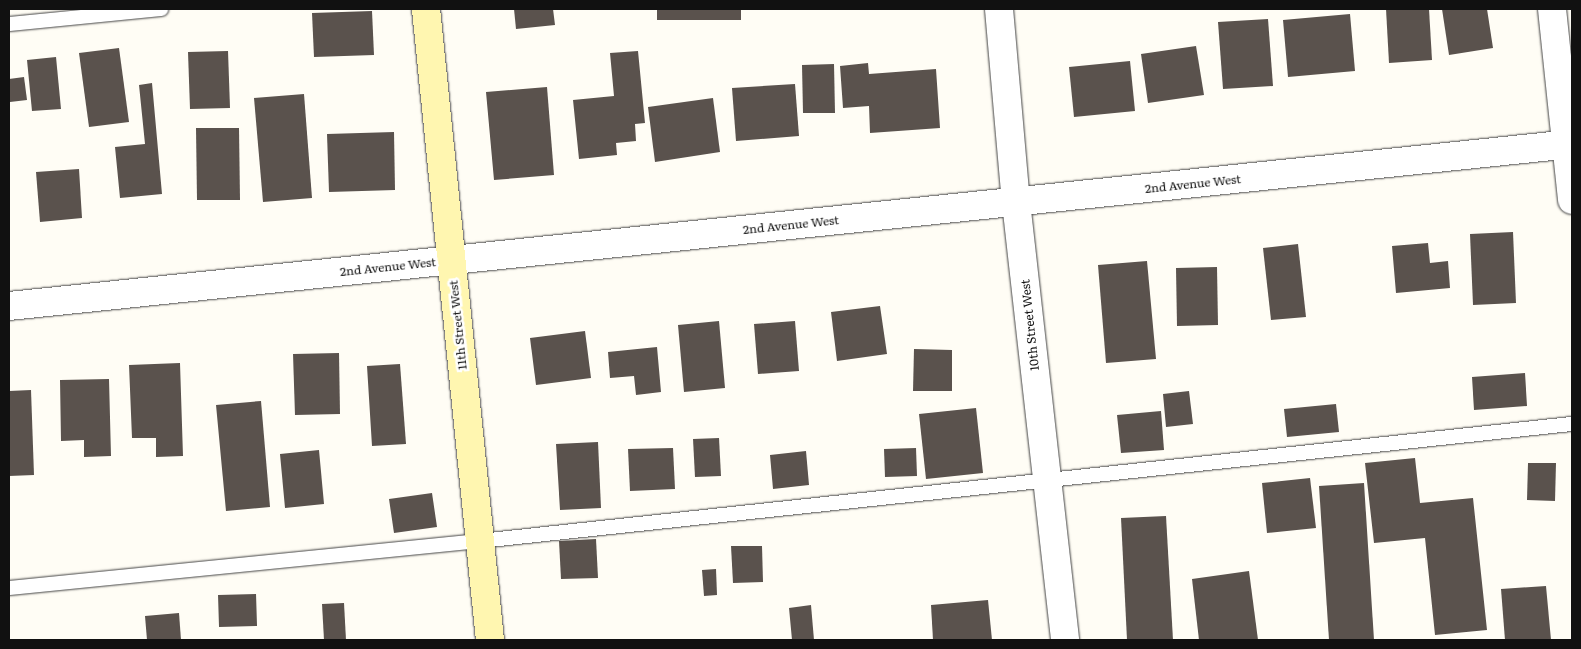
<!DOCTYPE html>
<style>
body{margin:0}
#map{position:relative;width:1581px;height:649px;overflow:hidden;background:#fffdf5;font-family:Literata,serif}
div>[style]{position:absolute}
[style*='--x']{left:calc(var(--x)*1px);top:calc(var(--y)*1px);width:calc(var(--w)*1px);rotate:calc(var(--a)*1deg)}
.building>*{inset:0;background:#5a524d}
.roads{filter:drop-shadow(0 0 1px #444) drop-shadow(0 0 1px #444)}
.lane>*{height:14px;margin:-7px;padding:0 7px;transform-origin:7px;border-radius:7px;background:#fff}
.street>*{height:28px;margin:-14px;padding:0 14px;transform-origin:14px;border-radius:14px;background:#fff}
.secondary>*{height:28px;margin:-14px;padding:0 14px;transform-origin:14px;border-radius:14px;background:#fff6b0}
span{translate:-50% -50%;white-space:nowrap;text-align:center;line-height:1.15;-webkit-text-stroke:5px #fff;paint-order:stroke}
.street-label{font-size:12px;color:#111}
.frame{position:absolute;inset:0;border:10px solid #111;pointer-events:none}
</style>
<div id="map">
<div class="building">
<i style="clip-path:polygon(514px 9px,553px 9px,555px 25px,516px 29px)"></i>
<i style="clip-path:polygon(657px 9px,741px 9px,741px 20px,657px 20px)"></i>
<i style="clip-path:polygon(1386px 9px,1429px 9px,1432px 60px,1389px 63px)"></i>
<i style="clip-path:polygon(1442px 9px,1487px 9px,1493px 48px,1449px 55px)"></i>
<i style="clip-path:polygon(372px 11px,374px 55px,314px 57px,312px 13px)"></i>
<i style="clip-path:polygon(1350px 14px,1355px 71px,1288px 77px,1283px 20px)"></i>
<i style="clip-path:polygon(1268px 19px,1273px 86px,1223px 89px,1218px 22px)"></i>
<i style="clip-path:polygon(1196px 46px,1204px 95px,1148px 103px,1141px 54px)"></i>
<i style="clip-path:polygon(119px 48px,129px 122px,89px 127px,79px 53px)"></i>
<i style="clip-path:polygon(228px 51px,230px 108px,190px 109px,188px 52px)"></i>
<i style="clip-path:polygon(638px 51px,645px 123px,635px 124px,636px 141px,616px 143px,617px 155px,579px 159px,573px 100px,614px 96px,610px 53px)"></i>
<i style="clip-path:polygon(56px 57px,61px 109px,32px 111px,27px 60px)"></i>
<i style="clip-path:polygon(1130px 61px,1135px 111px,1074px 117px,1069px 67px)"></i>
<i style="clip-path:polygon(868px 63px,869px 74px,936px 69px,940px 128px,870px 133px,869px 106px,843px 108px,840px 66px)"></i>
<i style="clip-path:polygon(834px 64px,835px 113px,803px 113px,802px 65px)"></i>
<i style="clip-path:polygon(24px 77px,27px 100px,10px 102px,9px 79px)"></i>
<i style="clip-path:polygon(152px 83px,162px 194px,120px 198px,115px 147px,145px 144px,139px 85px)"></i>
<i style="clip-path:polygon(795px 84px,799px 136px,736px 141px,732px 88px)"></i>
<i style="clip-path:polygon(547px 87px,554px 175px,494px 180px,486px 92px)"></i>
<i style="clip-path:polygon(304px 94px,312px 198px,263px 202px,254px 98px)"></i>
<i style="clip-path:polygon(713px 98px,720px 152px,655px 162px,648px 107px)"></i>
<i style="clip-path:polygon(196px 128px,239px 128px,240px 200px,197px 200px)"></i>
<i style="clip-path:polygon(394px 132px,395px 190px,329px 192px,327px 134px)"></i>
<i style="clip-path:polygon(79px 169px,82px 218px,40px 222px,36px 172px)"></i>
<i style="clip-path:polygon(1513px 232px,1516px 303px,1473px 305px,1470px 234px)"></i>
<i style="clip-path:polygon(1428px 243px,1430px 263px,1448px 261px,1450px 288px,1396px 293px,1392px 246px)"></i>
<i style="clip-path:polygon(1298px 244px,1306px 317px,1271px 320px,1263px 248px)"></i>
<i style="clip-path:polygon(1147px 261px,1156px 359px,1106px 363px,1098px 265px)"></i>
<i style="clip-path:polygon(1217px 267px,1218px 325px,1177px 326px,1176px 268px)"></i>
<i style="clip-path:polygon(880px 306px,887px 354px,837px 361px,831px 312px)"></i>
<i style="clip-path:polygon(719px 321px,725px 388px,684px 392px,678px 325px)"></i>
<i style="clip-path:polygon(795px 321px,799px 371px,758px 374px,754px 324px)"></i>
<i style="clip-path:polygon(585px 331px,591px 378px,536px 385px,530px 338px)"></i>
<i style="clip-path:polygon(657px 347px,661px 392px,636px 395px,634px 376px,610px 378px,608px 352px)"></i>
<i style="clip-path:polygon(914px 349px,952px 350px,952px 391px,913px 391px)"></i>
<i style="clip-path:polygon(339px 353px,340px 414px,295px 415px,293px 354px)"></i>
<i style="clip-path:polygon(180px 363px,183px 456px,156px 457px,156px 438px,132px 438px,129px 365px)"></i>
<i style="clip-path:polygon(400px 364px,406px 444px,372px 446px,367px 366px)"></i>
<i style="clip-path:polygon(1525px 373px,1527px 406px,1474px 410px,1472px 377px)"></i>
<i style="clip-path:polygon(109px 379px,111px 456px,84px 457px,84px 440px,61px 441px,60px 380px)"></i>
<i style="clip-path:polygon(31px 390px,34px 475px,9px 476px,9px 391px)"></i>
<i style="clip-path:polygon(1189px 391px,1193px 424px,1166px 427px,1163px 394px)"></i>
<i style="clip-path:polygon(261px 401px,270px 507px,226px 511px,216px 405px)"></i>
<i style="clip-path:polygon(1336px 404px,1339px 432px,1287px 437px,1284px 409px)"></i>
<i style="clip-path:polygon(976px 408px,983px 473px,926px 479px,919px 414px)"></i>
<i style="clip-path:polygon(1161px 411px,1164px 450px,1121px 453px,1117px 415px)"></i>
<i style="clip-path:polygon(719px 438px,721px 476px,695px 477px,693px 439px)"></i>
<i style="clip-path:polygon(598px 442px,601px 508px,560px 510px,556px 444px)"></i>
<i style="clip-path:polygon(673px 448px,675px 489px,630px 491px,628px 449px)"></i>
<i style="clip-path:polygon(916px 448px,917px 476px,885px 477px,884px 449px)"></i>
<i style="clip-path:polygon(319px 450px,324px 504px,285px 508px,280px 454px)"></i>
<i style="clip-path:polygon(806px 451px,809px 485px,773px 489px,770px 455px)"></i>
<i style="clip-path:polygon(1415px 458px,1420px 503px,1473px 498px,1487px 630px,1435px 635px,1425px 538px,1374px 543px,1365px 463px)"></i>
<i style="clip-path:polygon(1528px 463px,1556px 463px,1555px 501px,1527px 500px)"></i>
<i style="clip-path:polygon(1310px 478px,1316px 528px,1267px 533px,1262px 483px)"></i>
<i style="clip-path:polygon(1364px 483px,1374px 640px,1329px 640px,1319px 486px)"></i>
<i style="clip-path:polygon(432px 493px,437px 527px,394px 533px,389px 499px)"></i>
<i style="clip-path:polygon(1166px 516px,1173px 640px,1127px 640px,1121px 518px)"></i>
<i style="clip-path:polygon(596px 539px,598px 578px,561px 579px,559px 541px)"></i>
<i style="clip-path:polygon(731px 546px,762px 546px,763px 582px,733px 583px)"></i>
<i style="clip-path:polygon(716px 569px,717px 595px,704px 596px,702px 570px)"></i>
<i style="clip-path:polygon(1249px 571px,1258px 640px,1199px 640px,1192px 579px)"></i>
<i style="clip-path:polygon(1546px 586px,1551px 640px,1505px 640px,1501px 589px)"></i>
<i style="clip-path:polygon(256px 594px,257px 626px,219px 627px,218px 595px)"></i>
<i style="clip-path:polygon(988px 600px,992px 640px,933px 640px,931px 605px)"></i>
<i style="clip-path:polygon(344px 603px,346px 640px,324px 640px,322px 604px)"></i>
<i style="clip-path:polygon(811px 605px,814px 640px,792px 640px,789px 608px)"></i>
<i style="clip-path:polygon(179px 613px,181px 640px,147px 640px,145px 616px)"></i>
</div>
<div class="roads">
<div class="lane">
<i style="--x:9;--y:24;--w:153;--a:-5.6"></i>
<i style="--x:9;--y:588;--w:473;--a:-5.7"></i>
<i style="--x:480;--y:541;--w:1098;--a:-6.12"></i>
</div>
<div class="street">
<i style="--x:999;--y:9;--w:194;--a:85"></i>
<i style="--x:1016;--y:202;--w:441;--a:83.6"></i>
<i style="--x:1552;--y:9;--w:192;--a:84"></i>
<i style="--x:9;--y:306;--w:1571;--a:-5.92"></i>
</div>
<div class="secondary">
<i style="--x:426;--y:9;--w:634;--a:84.21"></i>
</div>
</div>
<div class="street-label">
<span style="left:1193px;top:184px;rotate:-6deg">2nd Avenue West</span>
<span style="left:791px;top:225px;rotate:-6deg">2nd Avenue West</span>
<span style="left:388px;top:267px;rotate:-6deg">2nd Avenue West</span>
<span style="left:458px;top:325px;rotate:-96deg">11th Street West</span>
<span style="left:1030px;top:325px;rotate:-96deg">10th Street West</span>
</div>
<div class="frame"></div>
</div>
